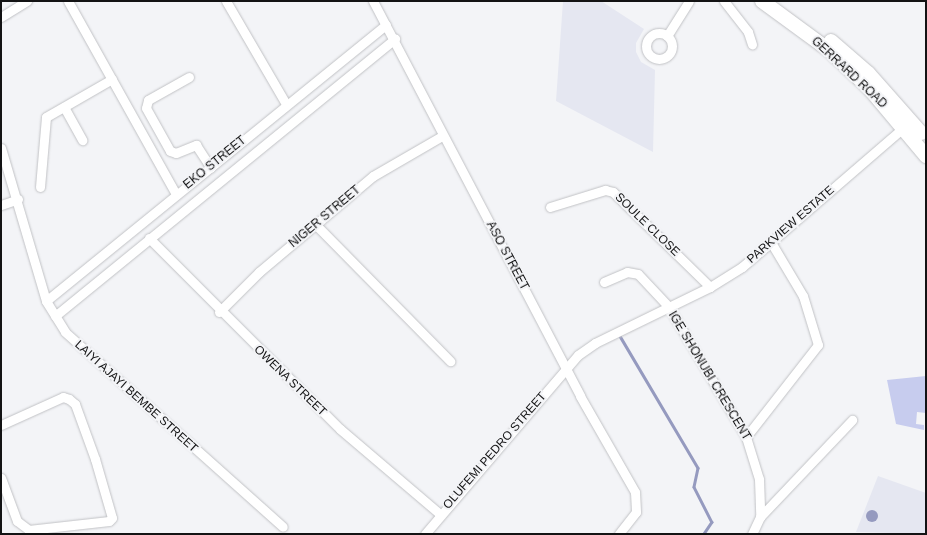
<!DOCTYPE html>
<style>
body{margin:0}
#map{position:relative;width:927px;height:535px;overflow:hidden;background:#f3f4f7;font-family:Arial,sans-serif}
div>[style]{position:absolute}
[style*='--x']{left:calc(var(--x)*1px);top:calc(var(--y)*1px);width:calc(var(--w)*1px);rotate:calc(var(--a)*1deg)}
.built>*{inset:0;background:#e5e7f1}
.green>*{inset:0;background:#c7ccee}
.water>*{inset:0;background:#959abf}
.round{border-radius:50%}
.stream>*{height:2.5px;margin:-1.25px;padding:0 1.25px;transform-origin:1.25px;border-radius:1.25px;background:#959abf}
.roads{filter:drop-shadow(0 0 1px #c1c2c5) drop-shadow(0 0 1px #c1c2c5)}
.street>*{height:9px;margin:-4.5px;padding:0 4.5px;transform-origin:4.5px;border-radius:4.5px;background:#fff}
.street>.ring{margin:-4.5px;padding:0;box-sizing:content-box;background:none;border:9px solid #fff;border-radius:50%}
.primary>*{height:14px;margin:-7px;padding:0 7px;transform-origin:7px;border-radius:7px;background:#fff}
span{translate:-50% -50%;white-space:nowrap;text-align:center;line-height:1.15;-webkit-text-stroke:4px #f3f4f7;paint-order:stroke}
.street-label{font-size:12px;color:#131314}
.frame{position:absolute;inset:0;border:2px solid #131314;pointer-events:none}
</style>
<div id="map">
<div class="built">
<i style="clip-path:polygon(563px 1px,601px 1px,644px 29px,636px 43px,636px 52px,641px 62px,655px 70px,653px 152px,556px 101px)"></i>
<i style="clip-path:polygon(878px 476px,926px 493px,926px 534px,856px 532px)"></i>
</div>
<div class="green">
<i style="clip-path:polygon(926px 376px,926px 413px,917px 412px,916px 424px,924px 425px,924px 430px,896px 424px,887px 380px)"></i>
</div>
<div class="water">
<i class="round" style="left:866px;top:510px;width:12px;height:12px"></i>
</div>
<div class="stream">
<i style="--x:620;--y:336;--w:153;--a:59.4"></i>
<i style="--x:698;--y:468;--w:19;--a:102"></i>
<i style="--x:694;--y:487;--w:39;--a:63"></i>
<i style="--x:712;--y:522;--w:14;--a:124"></i>
</div>
<div class="roads">
<div class="street">
<i style="--x:68;--y:1;--w:221;--a:60.8"></i>
<i style="--x:226;--y:1;--w:119;--a:59.8"></i>
<i style="--x:373;--y:1;--w:446;--a:62.3"></i>
<i style="--x:580;--y:396;--w:111;--a:60.2"></i>
<i style="--x:635;--y:492;--w:20;--a:87"></i>
<i style="--x:636;--y:512;--w:28;--a:128"></i>
<i style="--x:724;--y:1;--w:39;--a:52"></i>
<i style="--x:748;--y:32;--w:13;--a:72"></i>
<i style="--x:1;--y:17;--w:31;--a:-32"></i>
<i class="ring" style="left:646px;top:33px;width:17px;height:17px"></i>
<i style="--x:667;--y:36;--w:41;--a:-57.8"></i>
<i style="--x:189;--y:77;--w:47;--a:150.7"></i>
<i style="--x:148;--y:100;--w:8;--a:104"></i>
<i style="--x:146;--y:108;--w:49;--a:60.8"></i>
<i style="--x:170;--y:151;--w:6;--a:18"></i>
<i style="--x:176;--y:153;--w:22;--a:-22"></i>
<i style="--x:196;--y:145;--w:27;--a:57"></i>
<i style="--x:64;--y:107;--w:38;--a:61"></i>
<i style="--x:1;--y:148;--w:159;--a:73.6"></i>
<i style="--x:46;--y:301;--w:36;--a:58"></i>
<i style="--x:65;--y:332;--w:292;--a:41.8"></i>
<i style="--x:40;--y:187;--w:70;--a:-85.1"></i>
<i style="--x:46;--y:117;--w:76;--a:-29.9"></i>
<i style="--x:1;--y:205;--w:18;--a:-19"></i>
<i style="--x:550;--y:207;--w:58;--a:-17.2"></i>
<i style="--x:605;--y:190;--w:8;--a:14"></i>
<i style="--x:613;--y:192;--w:136;--a:44.4"></i>
<i style="--x:317;--y:226;--w:190;--a:45.4"></i>
<i style="--x:149;--y:238;--w:270;--a:45"></i>
<i style="--x:340;--y:429;--w:131;--a:40.4"></i>
<i style="--x:604;--y:282;--w:25;--a:-23"></i>
<i style="--x:627;--y:272;--w:11;--a:10"></i>
<i style="--x:638;--y:274;--w:44;--a:46.8"></i>
<i style="--x:668;--y:306;--w:152;--a:59.2"></i>
<i style="--x:746;--y:437;--w:44;--a:72.8"></i>
<i style="--x:759;--y:479;--w:38;--a:88"></i>
<i style="--x:46;--y:301;--w:438;--a:-39.1"></i>
<i style="--x:219;--y:312;--w:57;--a:-45"></i>
<i style="--x:259;--y:272;--w:149;--a:-40.1"></i>
<i style="--x:373;--y:176;--w:80;--a:-30.1"></i>
<i style="--x:55;--y:316;--w:439;--a:-39.2"></i>
<i style="--x:1;--y:425;--w:68;--a:-24.3"></i>
<i style="--x:63;--y:397;--w:6;--a:18"></i>
<i style="--x:69;--y:399;--w:8;--a:40"></i>
<i style="--x:75;--y:404;--w:59;--a:70"></i>
<i style="--x:95;--y:459;--w:61;--a:73.9"></i>
<i style="--x:112;--y:518;--w:4;--a:135"></i>
<i style="--x:109;--y:521;--w:81;--a:173.6"></i>
<i style="--x:29;--y:530;--w:15;--a:-143"></i>
<i style="--x:17;--y:521;--w:46;--a:-110.4"></i>
<i style="--x:746;--y:437;--w:117;--a:-52"></i>
<i style="--x:818;--y:345;--w:51;--a:-107"></i>
<i style="--x:803;--y:296;--w:61;--a:-120.8"></i>
<i style="--x:425;--y:534;--w:235;--a:-49.5"></i>
<i style="--x:578;--y:355;--w:21;--a:-35"></i>
<i style="--x:595;--y:343;--w:128;--a:-26"></i>
<i style="--x:710;--y:287;--w:38;--a:-32"></i>
<i style="--x:742;--y:267;--w:214;--a:-40.8"></i>
<i style="--x:752;--y:534;--w:19;--a:-65"></i>
<i style="--x:760;--y:517;--w:134;--a:-46.5"></i>
</div>
<div class="primary">
<i style="--x:762;--y:1;--w:84;--a:36.3"></i>
<i style="--x:830;--y:51;--w:54;--a:43.5"></i>
<i style="--x:869;--y:88;--w:89;--a:50"></i>
<i style="--x:831;--y:41;--w:49;--a:40.9"></i>
<i style="--x:868;--y:73;--w:80;--a:48.5"></i>
</div>
</div>
<div class="street-label">
<span style="left:849px;top:73px;rotate:43deg">GERRARD ROAD</span>
<span style="left:215px;top:163px;rotate:-39deg">EKO STREET</span>
<span style="left:325px;top:217px;rotate:-40deg">NIGER STREET</span>
<span style="left:647px;top:225px;rotate:44deg">SOULE CLOSE</span>
<span style="left:791px;top:225px;rotate:-41deg">PARKVIEW ESTATE</span>
<span style="left:507px;top:256px;rotate:62deg">ASO STREET</span>
<span style="left:709px;top:376px;rotate:59deg">IGE SHONUBI CRESCENT</span>
<span style="left:290px;top:381px;rotate:44deg">OWENA STREET</span>
<span style="left:136px;top:397px;rotate:42deg">LAIYI AJAYI BEMBE STREET</span>
<span style="left:495px;top:451px;rotate:-49deg">OLUFEMI PEDRO STREET</span>
</div>
<div class="frame"></div>
</div>
